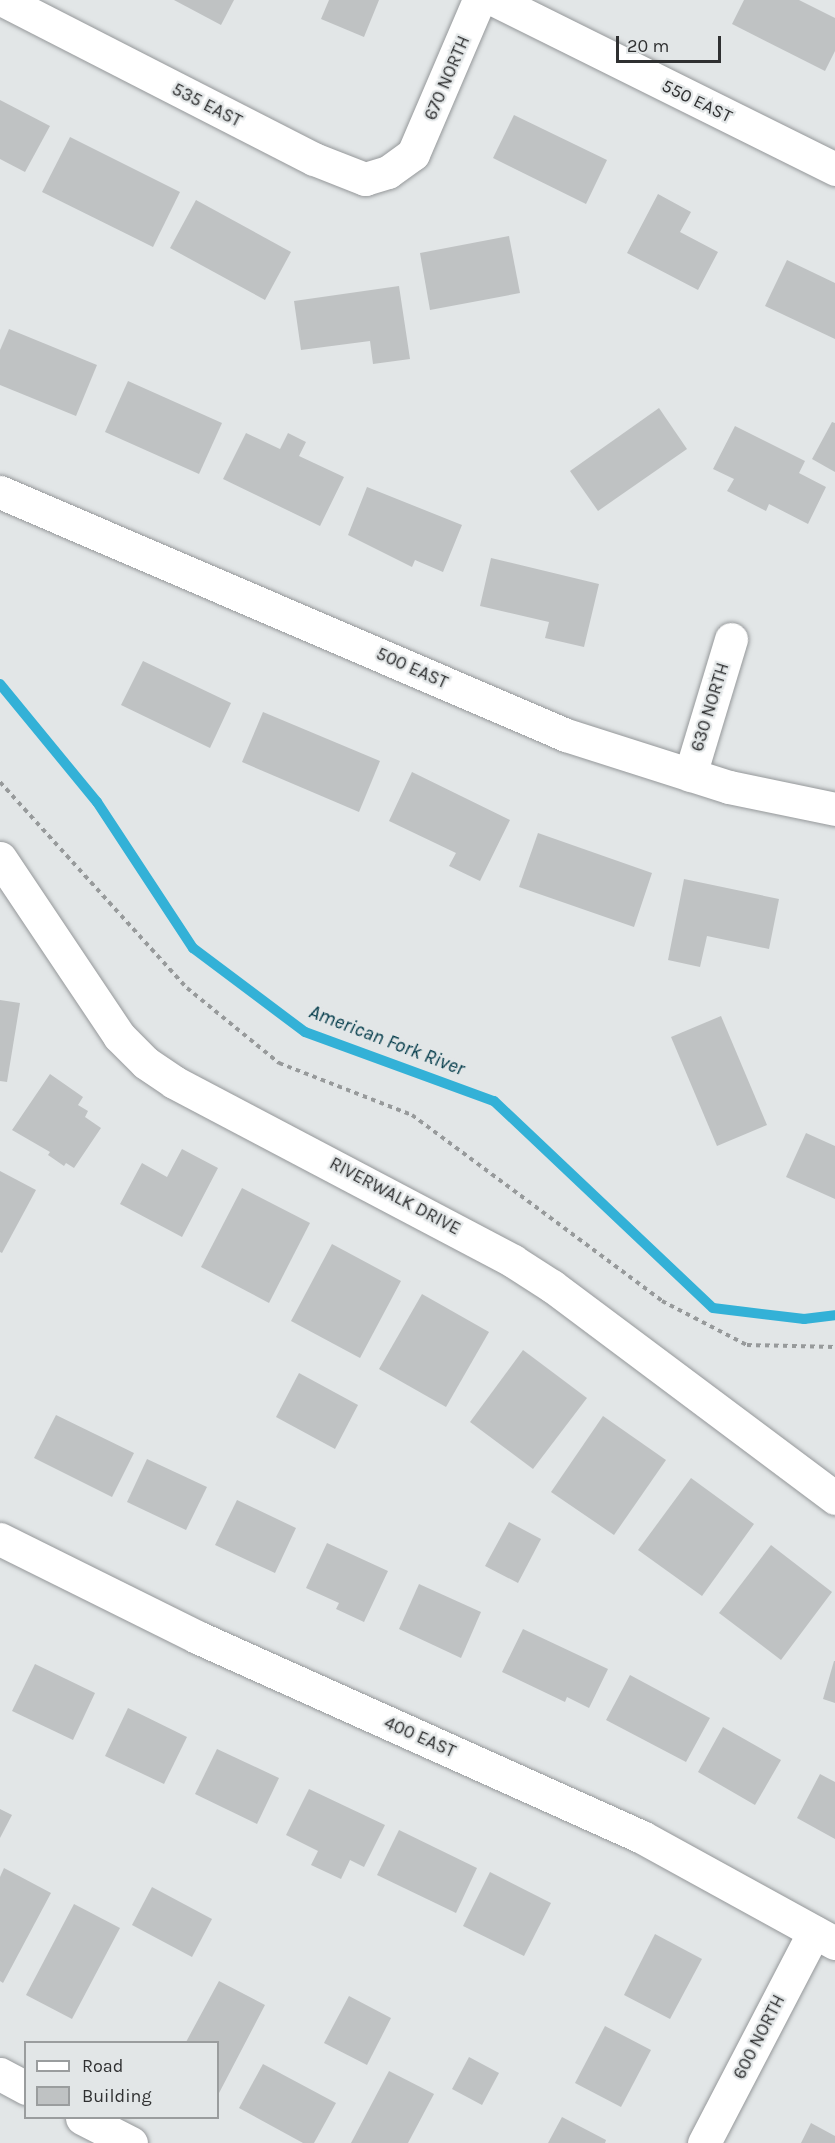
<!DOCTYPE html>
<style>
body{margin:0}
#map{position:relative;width:835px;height:2143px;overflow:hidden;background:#e2e6e7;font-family:Karla,sans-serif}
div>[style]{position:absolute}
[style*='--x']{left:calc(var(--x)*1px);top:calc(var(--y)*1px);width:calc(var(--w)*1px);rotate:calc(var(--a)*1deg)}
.stream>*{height:10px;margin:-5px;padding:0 5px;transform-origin:5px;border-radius:5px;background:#33b1d7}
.building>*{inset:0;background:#bfc2c3}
.path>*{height:4px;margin-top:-2px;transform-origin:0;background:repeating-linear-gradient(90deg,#979a9b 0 4.5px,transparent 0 9px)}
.roads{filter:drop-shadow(0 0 2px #95989a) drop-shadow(0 0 2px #95989a)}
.minor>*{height:33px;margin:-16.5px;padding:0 16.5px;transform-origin:16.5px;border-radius:16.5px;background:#fff}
.tertiary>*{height:33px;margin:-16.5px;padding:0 16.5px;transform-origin:16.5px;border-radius:16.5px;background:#fff}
span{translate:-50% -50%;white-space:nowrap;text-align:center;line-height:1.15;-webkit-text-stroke:4.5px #e2e6e7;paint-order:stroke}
.street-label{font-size:18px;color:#2f3031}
.water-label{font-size:20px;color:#003948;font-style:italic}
.legend{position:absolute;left:24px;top:2041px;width:195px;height:78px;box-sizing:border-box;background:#e2e6e7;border:2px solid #9a9d9e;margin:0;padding:8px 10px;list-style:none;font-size:18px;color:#2f3031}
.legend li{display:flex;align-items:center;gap:12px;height:30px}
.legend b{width:30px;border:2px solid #9a9d9e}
.scale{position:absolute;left:616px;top:36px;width:105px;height:27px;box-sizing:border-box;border:3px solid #2f3031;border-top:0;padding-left:8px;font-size:18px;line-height:21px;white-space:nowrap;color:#2f3031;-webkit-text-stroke:4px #e2e6e7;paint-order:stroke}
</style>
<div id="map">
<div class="stream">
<i style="--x:0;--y:684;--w:153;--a:50.6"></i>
<i style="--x:97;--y:802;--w:175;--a:56.7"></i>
<i style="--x:193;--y:948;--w:140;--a:36.9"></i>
<i style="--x:305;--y:1032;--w:201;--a:20.1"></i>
<i style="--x:494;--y:1101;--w:301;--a:43.4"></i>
<i style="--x:713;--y:1308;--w:92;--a:6.9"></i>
<i style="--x:804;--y:1319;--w:31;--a:-7"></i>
</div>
<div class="building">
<i style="clip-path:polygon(174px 0,234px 0,221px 25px)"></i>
<i style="clip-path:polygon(329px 0,379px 0,364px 37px,321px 19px)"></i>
<i style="clip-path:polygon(744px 0,799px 0,835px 18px,835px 51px,825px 71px,732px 24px)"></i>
<i style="clip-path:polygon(0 100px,50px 126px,25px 172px,0 159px)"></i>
<i style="clip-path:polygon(514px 115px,607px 160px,586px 204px,493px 158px)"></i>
<i style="clip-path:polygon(70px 137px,180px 192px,153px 247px,42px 192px)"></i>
<i style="clip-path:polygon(658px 194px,691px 212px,680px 232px,718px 252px,698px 290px,627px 253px)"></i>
<i style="clip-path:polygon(196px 200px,291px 252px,265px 300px,170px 248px)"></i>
<i style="clip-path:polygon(509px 236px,520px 293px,430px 310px,420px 253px)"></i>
<i style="clip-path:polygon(787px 260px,835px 283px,835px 339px,765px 306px)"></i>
<i style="clip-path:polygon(399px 286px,410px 359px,373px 364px,370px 341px,301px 350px,294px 301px)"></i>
<i style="clip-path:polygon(9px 329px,97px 365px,76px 416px,0 385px,0 350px)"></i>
<i style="clip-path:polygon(128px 381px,222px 423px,199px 474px,105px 432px)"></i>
<i style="clip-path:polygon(659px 408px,687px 449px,598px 511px,570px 471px)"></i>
<i style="clip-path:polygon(832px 422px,835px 423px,835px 472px,812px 459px)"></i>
<i style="clip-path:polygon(735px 426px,805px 461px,799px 473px,826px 487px,808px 524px,769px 504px,766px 511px,727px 491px,734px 479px,713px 469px)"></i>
<i style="clip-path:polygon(246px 433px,280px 449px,288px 433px,306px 442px,299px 456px,344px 477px,320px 526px,223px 479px)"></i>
<i style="clip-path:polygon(367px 487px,462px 525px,443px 572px,415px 560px,412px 567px,348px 535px)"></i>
<i style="clip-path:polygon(491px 558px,599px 584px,584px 647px,545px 638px,549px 622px,480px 606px)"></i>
<i style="clip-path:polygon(143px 661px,231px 703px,210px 748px,121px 705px)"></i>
<i style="clip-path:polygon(263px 712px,380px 761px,359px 812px,242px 762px)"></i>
<i style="clip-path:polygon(412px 772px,510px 820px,480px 881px,449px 866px,456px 853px,389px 821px)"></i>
<i style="clip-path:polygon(538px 833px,652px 873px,634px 927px,519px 887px)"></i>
<i style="clip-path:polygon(684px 879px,779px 899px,769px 949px,707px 936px,700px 967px,668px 960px)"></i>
<i style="clip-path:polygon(0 1000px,20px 1003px,7px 1082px,0 1081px)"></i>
<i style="clip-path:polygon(721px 1016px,767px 1125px,717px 1146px,671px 1037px)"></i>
<i style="clip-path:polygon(50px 1074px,83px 1097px,78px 1105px,88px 1111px,85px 1117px,101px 1128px,74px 1168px,66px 1163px,64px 1166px,48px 1155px,50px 1152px,12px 1130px)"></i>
<i style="clip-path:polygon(806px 1133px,835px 1146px,835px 1199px,786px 1177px)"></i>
<i style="clip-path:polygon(182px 1149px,218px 1168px,182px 1237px,120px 1204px,142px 1163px,167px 1177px)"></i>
<i style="clip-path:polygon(0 1171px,36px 1190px,2px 1253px,0 1252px)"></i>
<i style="clip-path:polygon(242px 1188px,310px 1223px,269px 1303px,201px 1267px)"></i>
<i style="clip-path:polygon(332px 1244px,401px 1281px,360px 1358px,291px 1321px)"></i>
<i style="clip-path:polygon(422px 1294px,489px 1332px,446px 1407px,379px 1369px)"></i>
<i style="clip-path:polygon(523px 1350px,587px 1398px,533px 1469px,470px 1422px)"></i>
<i style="clip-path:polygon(299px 1373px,358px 1405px,335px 1449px,276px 1417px)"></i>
<i style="clip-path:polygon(56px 1415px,134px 1453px,112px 1497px,34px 1458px)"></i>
<i style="clip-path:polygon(603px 1416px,666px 1460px,614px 1535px,551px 1492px)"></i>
<i style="clip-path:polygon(147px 1459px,207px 1487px,186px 1530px,127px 1502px)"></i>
<i style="clip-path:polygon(691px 1478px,754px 1524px,702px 1596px,638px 1550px)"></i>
<i style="clip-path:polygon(237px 1500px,296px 1528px,275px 1573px,215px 1545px)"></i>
<i style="clip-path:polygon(509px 1522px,541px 1539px,518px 1583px,485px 1566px)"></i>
<i style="clip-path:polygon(327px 1543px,388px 1571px,364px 1622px,336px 1609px,339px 1603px,306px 1588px)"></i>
<i style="clip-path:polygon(771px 1545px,832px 1592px,781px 1660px,719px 1613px)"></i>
<i style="clip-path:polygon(419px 1584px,481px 1612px,461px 1658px,399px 1629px)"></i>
<i style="clip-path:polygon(523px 1629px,608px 1669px,589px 1708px,567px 1697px,565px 1702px,502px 1672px)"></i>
<i style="clip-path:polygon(834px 1661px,835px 1661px,835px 1703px,823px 1699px)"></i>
<i style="clip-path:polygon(35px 1664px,95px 1693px,73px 1740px,12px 1711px)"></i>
<i style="clip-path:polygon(630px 1675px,710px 1718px,686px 1762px,606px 1720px)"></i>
<i style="clip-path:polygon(128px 1708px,187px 1737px,164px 1784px,105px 1756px)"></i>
<i style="clip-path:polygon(723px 1727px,781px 1760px,755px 1805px,698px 1772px)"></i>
<i style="clip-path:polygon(217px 1749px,279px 1778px,257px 1824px,195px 1794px)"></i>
<i style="clip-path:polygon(820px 1774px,835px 1782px,835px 1839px,797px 1818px)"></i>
<i style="clip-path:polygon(309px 1789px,385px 1825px,364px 1867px,350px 1860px,341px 1879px,311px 1865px,318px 1851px,286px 1835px)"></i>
<i style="clip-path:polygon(0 1809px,12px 1815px,0 1838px)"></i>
<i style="clip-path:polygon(399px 1830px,477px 1868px,456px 1913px,377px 1875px)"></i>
<i style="clip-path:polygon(4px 1868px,51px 1893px,3px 1983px,0 1981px,0 1877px)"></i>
<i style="clip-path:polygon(490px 1872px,551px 1903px,524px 1956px,463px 1926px)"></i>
<i style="clip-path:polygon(152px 1887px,212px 1919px,192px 1957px,132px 1925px)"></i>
<i style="clip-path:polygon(74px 1904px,120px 1928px,72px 2019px,26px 1995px)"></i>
<i style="clip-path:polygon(655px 1934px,702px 1959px,670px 2019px,624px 1995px)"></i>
<i style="clip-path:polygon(219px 1981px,265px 2005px,218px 2095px,218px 2042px,186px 2042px)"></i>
<i style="clip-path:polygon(349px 1996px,391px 2018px,367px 2065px,324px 2043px)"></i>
<i style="clip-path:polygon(605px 2026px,651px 2050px,621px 2107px,575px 2083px)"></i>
<i style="clip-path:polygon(469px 2057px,499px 2073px,482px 2105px,452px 2089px)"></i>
<i style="clip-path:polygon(263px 2064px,336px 2103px,314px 2143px,303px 2143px,239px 2108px)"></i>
<i style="clip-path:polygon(389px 2071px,434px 2094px,408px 2143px,351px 2143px)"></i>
<i style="clip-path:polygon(562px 2117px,606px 2140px,605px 2143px,548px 2143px)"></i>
<i style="clip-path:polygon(811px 2123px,835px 2136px,835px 2143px,801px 2143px)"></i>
</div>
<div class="path">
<i style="--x:0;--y:782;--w:278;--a:47.8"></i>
<i style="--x:187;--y:988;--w:119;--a:39.2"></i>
<i style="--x:279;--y:1063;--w:143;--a:21.4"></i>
<i style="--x:412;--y:1115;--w:312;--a:36.6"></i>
<i style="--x:662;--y:1301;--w:96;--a:27.4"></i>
<i style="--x:747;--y:1345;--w:88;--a:1.3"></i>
</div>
<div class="roads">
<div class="minor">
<i style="--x:3;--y:0;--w:349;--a:27.1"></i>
<i style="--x:314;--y:159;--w:55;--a:21.4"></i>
<i style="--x:365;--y:179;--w:24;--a:-17"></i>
<i style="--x:388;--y:172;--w:31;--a:-36"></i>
<i style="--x:413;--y:154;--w:168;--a:-66.8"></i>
<i style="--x:495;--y:0;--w:380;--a:26.4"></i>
<i style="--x:690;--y:775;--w:142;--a:-73.2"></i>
<i style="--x:0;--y:858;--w:214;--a:56.2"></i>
<i style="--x:119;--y:1036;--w:38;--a:45"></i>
<i style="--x:146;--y:1063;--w:34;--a:34"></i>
<i style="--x:174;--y:1082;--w:383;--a:27.8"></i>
<i style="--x:513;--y:1261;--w:46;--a:32.7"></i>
<i style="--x:552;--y:1286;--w:354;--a:36.8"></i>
<i style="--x:0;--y:1539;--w:220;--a:26.4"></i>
<i style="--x:197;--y:1637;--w:488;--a:24.2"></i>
<i style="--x:642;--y:1837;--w:220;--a:28.8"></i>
<i style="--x:0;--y:2074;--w:30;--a:28"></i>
<i style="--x:82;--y:2118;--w:55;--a:27"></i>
<i style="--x:704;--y:2143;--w:238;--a:-62.5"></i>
</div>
<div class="tertiary">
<i style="--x:0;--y:492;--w:616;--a:23.24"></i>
<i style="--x:566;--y:735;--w:171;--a:17.7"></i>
<i style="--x:729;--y:787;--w:108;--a:11.7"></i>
</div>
</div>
<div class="street-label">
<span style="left:447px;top:78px;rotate:-67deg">670 NORTH</span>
<span style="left:697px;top:101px;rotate:26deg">550 EAST</span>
<span style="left:207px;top:105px;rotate:27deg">535 EAST</span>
<span style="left:412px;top:668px;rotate:24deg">500 EAST</span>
<span style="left:710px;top:707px;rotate:-73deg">630 NORTH</span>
<span style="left:395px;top:1196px;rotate:28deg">RIVERWALK DRIVE</span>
<span style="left:420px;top:1737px;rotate:24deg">400 EAST</span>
<span style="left:759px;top:2037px;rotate:-63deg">600 NORTH</span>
</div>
<div class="water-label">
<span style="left:387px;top:1040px;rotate:21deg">American Fork River</span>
</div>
<ul class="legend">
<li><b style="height:8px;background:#fff"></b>Road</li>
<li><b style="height:16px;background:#bfc2c3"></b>Building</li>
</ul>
<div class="scale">20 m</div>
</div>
